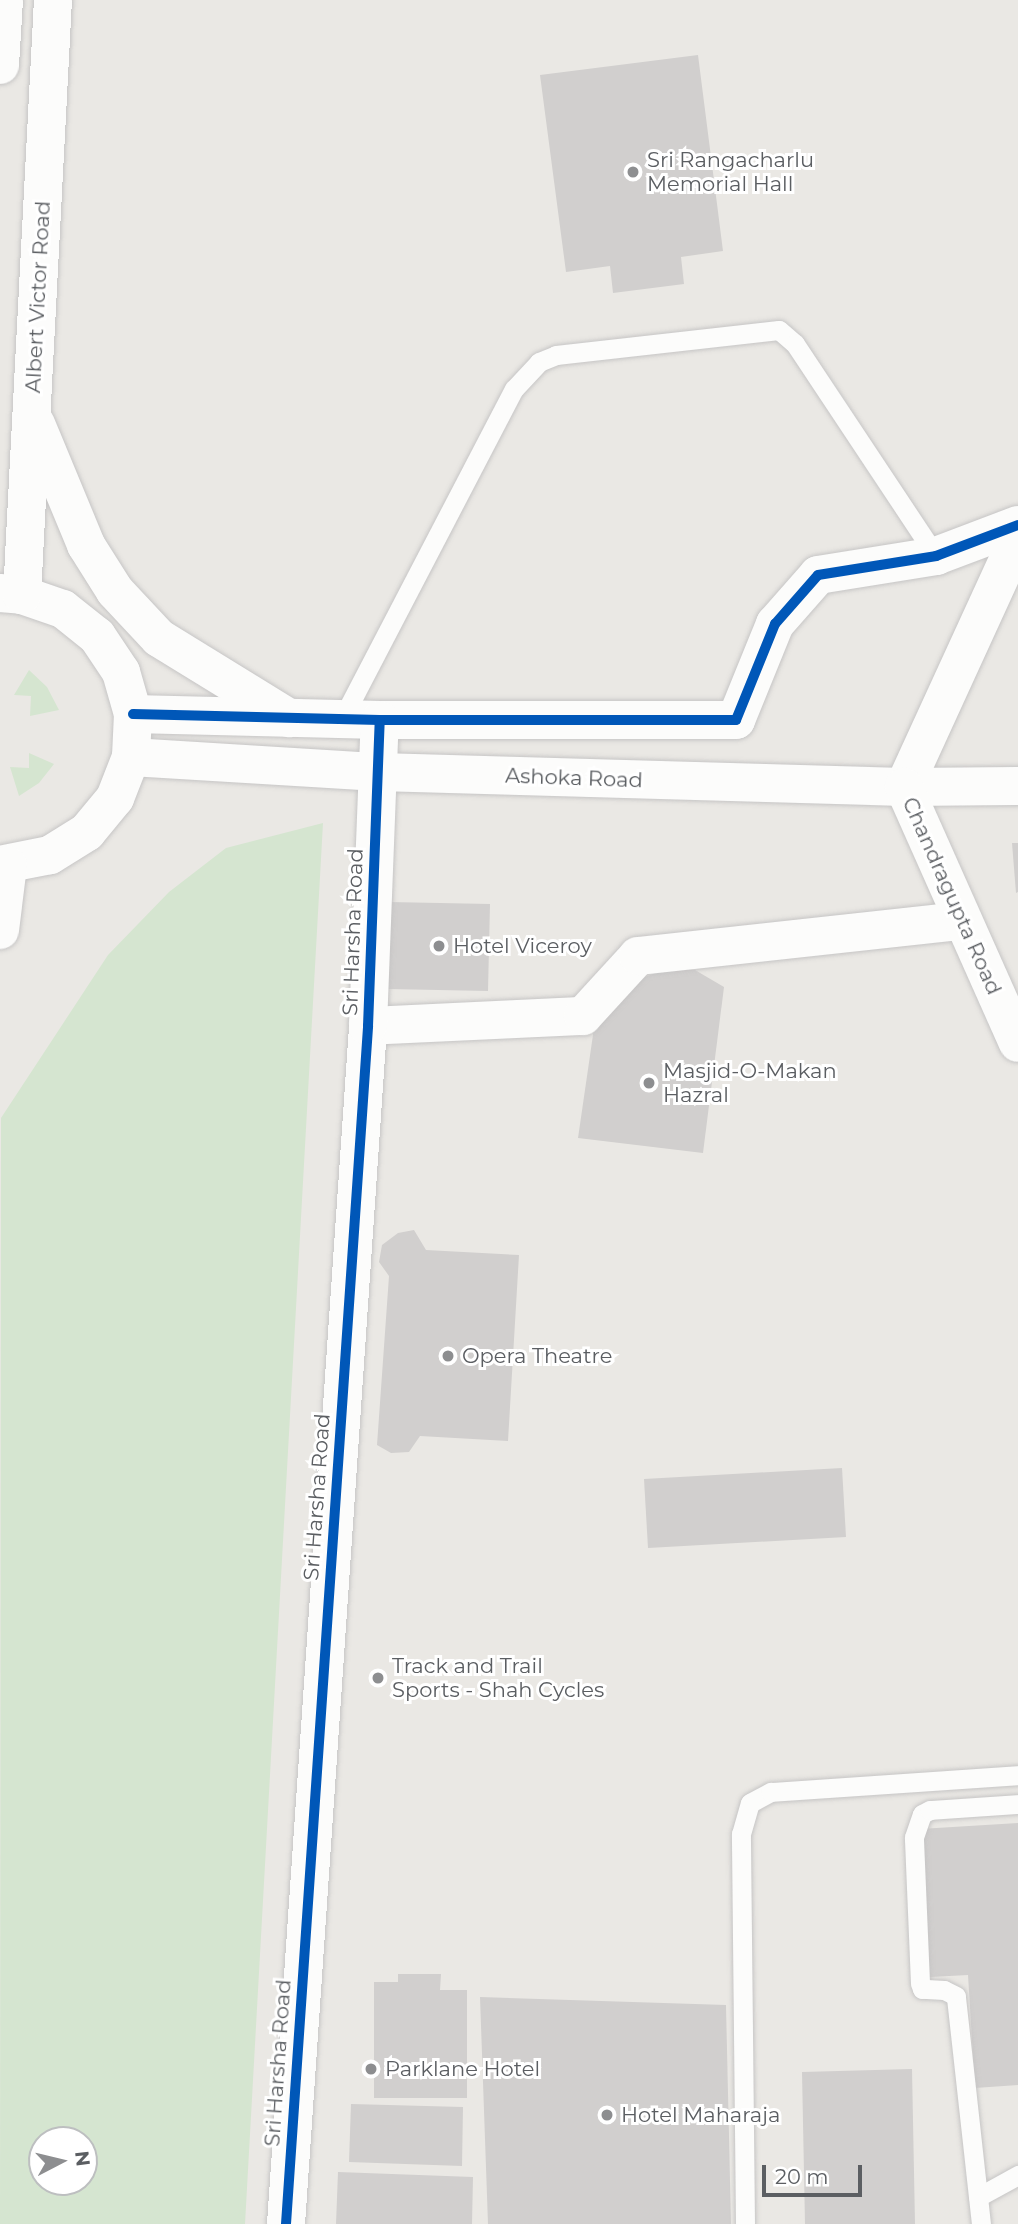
<!DOCTYPE html>
<style>
body{margin:0}
#map{position:relative;width:1018px;height:2224px;overflow:hidden;background:#eae8e4;font-family:Montserrat,sans-serif}
div>[style]{position:absolute}
[style*='--x']{left:calc(var(--x)*1px);top:calc(var(--y)*1px);width:calc(var(--w)*1px);rotate:calc(var(--a)*1deg)}
.green>*{inset:0;background:#d5e5d0}
.building>*{inset:0;background:#d1cfce}
.roads{filter:drop-shadow(0 0 2px #c6c5c5) drop-shadow(0 0 2px #c6c5c5)}
.service>*{height:19px;margin:-9.5px;padding:0 9.5px;transform-origin:9.5px;border-radius:9.5px;background:#fcfcfb}
.minor>*{height:38px;margin:-19px;padding:0 19px;transform-origin:19px;border-radius:19px;background:#fcfcfb}
.tertiary>*{height:38px;margin:-19px;padding:0 19px;transform-origin:19px;border-radius:19px;background:#fcfcfb}
.secondary>*{height:38px;margin:-19px;padding:0 19px;transform-origin:19px;border-radius:19px;background:#fcfcfb}
.cycleway>*{height:10px;margin:-5px;padding:0 5px;transform-origin:5px;border-radius:5px;background:#0057b8}
.dots>*{width:19px;height:19px;translate:-50% -50%;box-sizing:border-box;border:4px solid #fff;border-radius:50%}
span{translate:-50% -50%;white-space:nowrap;text-align:center;line-height:1.15;-webkit-text-stroke:6px #fff;paint-order:stroke}
.poi-label{font-size:21px;color:#5b5e62}
.left{translate:0 -50%;text-align:left}
.street-label{font-size:21px;color:#5b5e62}
.north{position:absolute;left:28px;top:2126px;width:70px;height:70px;box-sizing:border-box;background:#fff;border:2px solid #bdbfc0;border-radius:50%;rotate:83deg;font-size:19px;font-weight:700;line-height:28px;text-align:center;color:#5b5e62}
.north::after{content:'';display:block;margin:auto;width:24px;height:32px;background:#8d8e90;clip-path:polygon(50% 0,100% 100%,50% 72%,0 100%)}
.scale{position:absolute;left:762px;top:2165px;width:100px;height:32px;box-sizing:border-box;border:4px solid #5b5e62;border-top:0;padding-left:9px;font-size:21px;line-height:24px;white-space:nowrap;color:#5b5e62;-webkit-text-stroke:5px #fff;paint-order:stroke}
</style>
<div id="map">
<div class="green">
<i style="clip-path:polygon(29px 670px,47px 687px,59px 710px,30px 716px,31px 696px,14px 695px)"></i>
<i style="clip-path:polygon(29px 753px,54px 764px,39px 783px,19px 796px,10px 767px,29px 768px)"></i>
<i style="clip-path:polygon(evenodd,323px 823px,245px 2224px,0 2224px,1px 1118px,108px 955px,169px 892px,226px 848px,323px 823px,42px 2140px,84px 2140px,84px 2182px,42px 2182px,42px 2140px)"></i>
</div>
<div class="building">
<i style="clip-path:polygon(698px 55px,723px 251px,681px 257px,684px 284px,613px 293px,610px 266px,566px 272px,540px 75px)"></i>
<i style="clip-path:polygon(1012px 843px,1018px 843px,1018px 892px,1016px 893px)"></i>
<i style="clip-path:polygon(389px 902px,490px 904px,488px 991px,388px 989px)"></i>
<i style="clip-path:polygon(671px 967px,695px 970px,724px 987px,703px 1153px,578px 1138px,594px 1028px,632px 982px)"></i>
<i style="clip-path:polygon(414px 1230px,426px 1250px,519px 1255px,508px 1441px,420px 1436px,409px 1452px,391px 1453px,377px 1445px,389px 1276px,379px 1262px,382px 1245px,398px 1233px)"></i>
<i style="clip-path:polygon(842px 1468px,846px 1537px,648px 1548px,644px 1479px)"></i>
<i style="clip-path:polygon(1018px 1823px,1018px 2085px,975px 2088px,968px 1975px,930px 1977px,920px 1829px)"></i>
<i style="clip-path:polygon(398px 1974px,441px 1974px,440px 1990px,467px 1990px,467px 2098px,374px 2098px,374px 1982px,398px 1982px)"></i>
<i style="clip-path:polygon(480px 1997px,726px 2005px,731px 2224px,488px 2224px)"></i>
<i style="clip-path:polygon(912px 2069px,915px 2224px,805px 2224px,802px 2072px)"></i>
<i style="clip-path:polygon(351px 2104px,463px 2107px,462px 2166px,349px 2162px)"></i>
<i style="clip-path:polygon(338px 2172px,473px 2177px,472px 2224px,336px 2224px)"></i>
</div>
<div class="roads">
<div class="service">
<i style="--x:342;--y:719;--w:372;--a:-62.5"></i>
<i style="--x:514;--y:389;--w:37;--a:-47"></i>
<i style="--x:539;--y:362;--w:18;--a:-22"></i>
<i style="--x:556;--y:355;--w:224;--a:-6.4"></i>
<i style="--x:779;--y:330;--w:21;--a:41"></i>
<i style="--x:795;--y:344;--w:255;--a:56.4"></i>
<i style="--x:978;--y:2197;--w:46;--a:-28.8"></i>
<i style="--x:745;--y:2224;--w:390;--a:-90.6"></i>
<i style="--x:741;--y:1834;--w:32;--a:-74"></i>
<i style="--x:750;--y:1803;--w:24;--a:-28"></i>
<i style="--x:771;--y:1792;--w:248;--a:-3.9"></i>
<i style="--x:981;--y:2224;--w:229;--a:-96.3"></i>
<i style="--x:956;--y:1996;--w:13;--a:-153"></i>
<i style="--x:944;--y:1990;--w:22;--a:-177"></i>
<i style="--x:922;--y:1989;--w:6;--a:-108"></i>
<i style="--x:920;--y:1983;--w:146;--a:-92.4"></i>
<i style="--x:914;--y:1837;--w:24;--a:-71"></i>
<i style="--x:922;--y:1814;--w:9;--a:-27"></i>
<i style="--x:930;--y:1810;--w:88;--a:-3.9"></i>
</div>
<div class="minor">
<i style="--x:368;--y:1026;--w:215;--a:-2.7"></i>
<i style="--x:583;--y:1016;--w:81;--a:-47.5"></i>
<i style="--x:638;--y:956;--w:324;--a:-6.2"></i>
</div>
<div class="tertiary">
<i style="--x:133;--y:714;--w:247;--a:1.4"></i>
<i style="--x:380;--y:720;--w:356;--a:0"></i>
<i style="--x:736;--y:720;--w:104;--a:-67.9"></i>
<i style="--x:775;--y:624;--w:65;--a:-48.7"></i>
<i style="--x:818;--y:575;--w:120;--a:-9.1"></i>
<i style="--x:936;--y:556;--w:88;--a:-20.7"></i>
<i style="--x:904;--y:787;--w:274;--a:-65.4"></i>
<i style="--x:286;--y:2224;--w:1201;--a:-86.08"></i>
<i style="--x:368;--y:1026;--w:306;--a:-87.8"></i>
</div>
<div class="secondary">
<i style="--x:0;--y:65;--w:65;--a:-86.5"></i>
<i style="--x:36;--y:424;--w:131;--a:67.5"></i>
<i style="--x:86;--y:545;--w:54;--a:57.8"></i>
<i style="--x:115;--y:591;--w:64;--a:46.9"></i>
<i style="--x:159;--y:638;--w:153;--a:31.6"></i>
<i style="--x:0;--y:593;--w:22;--a:5"></i>
<i style="--x:22;--y:595;--w:43;--a:18.9"></i>
<i style="--x:63;--y:609;--w:43;--a:38.5"></i>
<i style="--x:97;--y:636;--w:43;--a:56.3"></i>
<i style="--x:121;--y:672;--w:44;--a:74.1"></i>
<i style="--x:133;--y:714;--w:43;--a:92.7"></i>
<i style="--x:131;--y:757;--w:44;--a:111.3"></i>
<i style="--x:115;--y:798;--w:44;--a:129.5"></i>
<i style="--x:87;--y:832;--w:44;--a:148.1"></i>
<i style="--x:50;--y:855;--w:51;--a:168.7"></i>
<i style="--x:22;--y:595;--w:596;--a:-87.02"></i>
<i style="--x:131;--y:757;--w:248;--a:3.5"></i>
<i style="--x:379;--y:772;--w:525;--a:1.64"></i>
<i style="--x:904;--y:787;--w:114;--a:-0.5"></i>
<i style="--x:904;--y:787;--w:280;--a:66"></i>
<i style="--x:0;--y:930;--w:65;--a:-83"></i>
</div>
</div>
<div class="cycleway">
<i style="--x:133;--y:714;--w:247;--a:1.4"></i>
<i style="--x:380;--y:720;--w:356;--a:0"></i>
<i style="--x:736;--y:720;--w:104;--a:-67.9"></i>
<i style="--x:775;--y:624;--w:65;--a:-48.7"></i>
<i style="--x:818;--y:575;--w:120;--a:-9.1"></i>
<i style="--x:936;--y:556;--w:88;--a:-20.7"></i>
<i style="--x:286;--y:2224;--w:1201;--a:-86.08"></i>
<i style="--x:368;--y:1026;--w:306;--a:-87.8"></i>
</div>
<div class="dots">
<i style="left:633px;top:172px;background:#8d8e90"></i>
<i style="left:439px;top:946px;background:#8d8e90"></i>
<i style="left:649px;top:1083px;background:#8d8e90"></i>
<i style="left:448px;top:1356px;background:#8d8e90"></i>
<i style="left:378px;top:1678px;background:#8d8e90"></i>
<i style="left:371px;top:2069px;background:#8d8e90"></i>
<i style="left:607px;top:2115px;background:#8d8e90"></i>
</div>
<div class="poi-label">
<span class="left" style="left:647px;top:172px">Sri Rangacharlu<br>Memorial Hall</span>
<span class="left" style="left:453px;top:946px">Hotel Viceroy</span>
<span class="left" style="left:663px;top:1083px">Masjid-O-Makan<br>Hazral</span>
<span class="left" style="left:462px;top:1356px">Opera Theatre</span>
<span class="left" style="left:392px;top:1678px">Track and Trail<br>Sports - Shah Cycles</span>
<span class="left" style="left:385px;top:2069px">Parklane Hotel</span>
<span class="left" style="left:621px;top:2115px">Hotel Maharaja</span>
</div>
<div class="street-label">
<span style="left:38px;top:297px;rotate:-87deg">Albert Victor Road</span>
<span style="left:574px;top:778px;rotate:2deg">Ashoka Road</span>
<span style="left:952px;top:896px;rotate:66deg">Chandragupta Road</span>
<span style="left:353px;top:932px;rotate:-88deg">Sri Harsha Road</span>
<span style="left:317px;top:1497px;rotate:-86deg">Sri Harsha Road</span>
<span style="left:278px;top:2063px;rotate:-86deg">Sri Harsha Road</span>
</div>
<div class="north">N</div>
<div class="scale">20 m</div>
</div>
